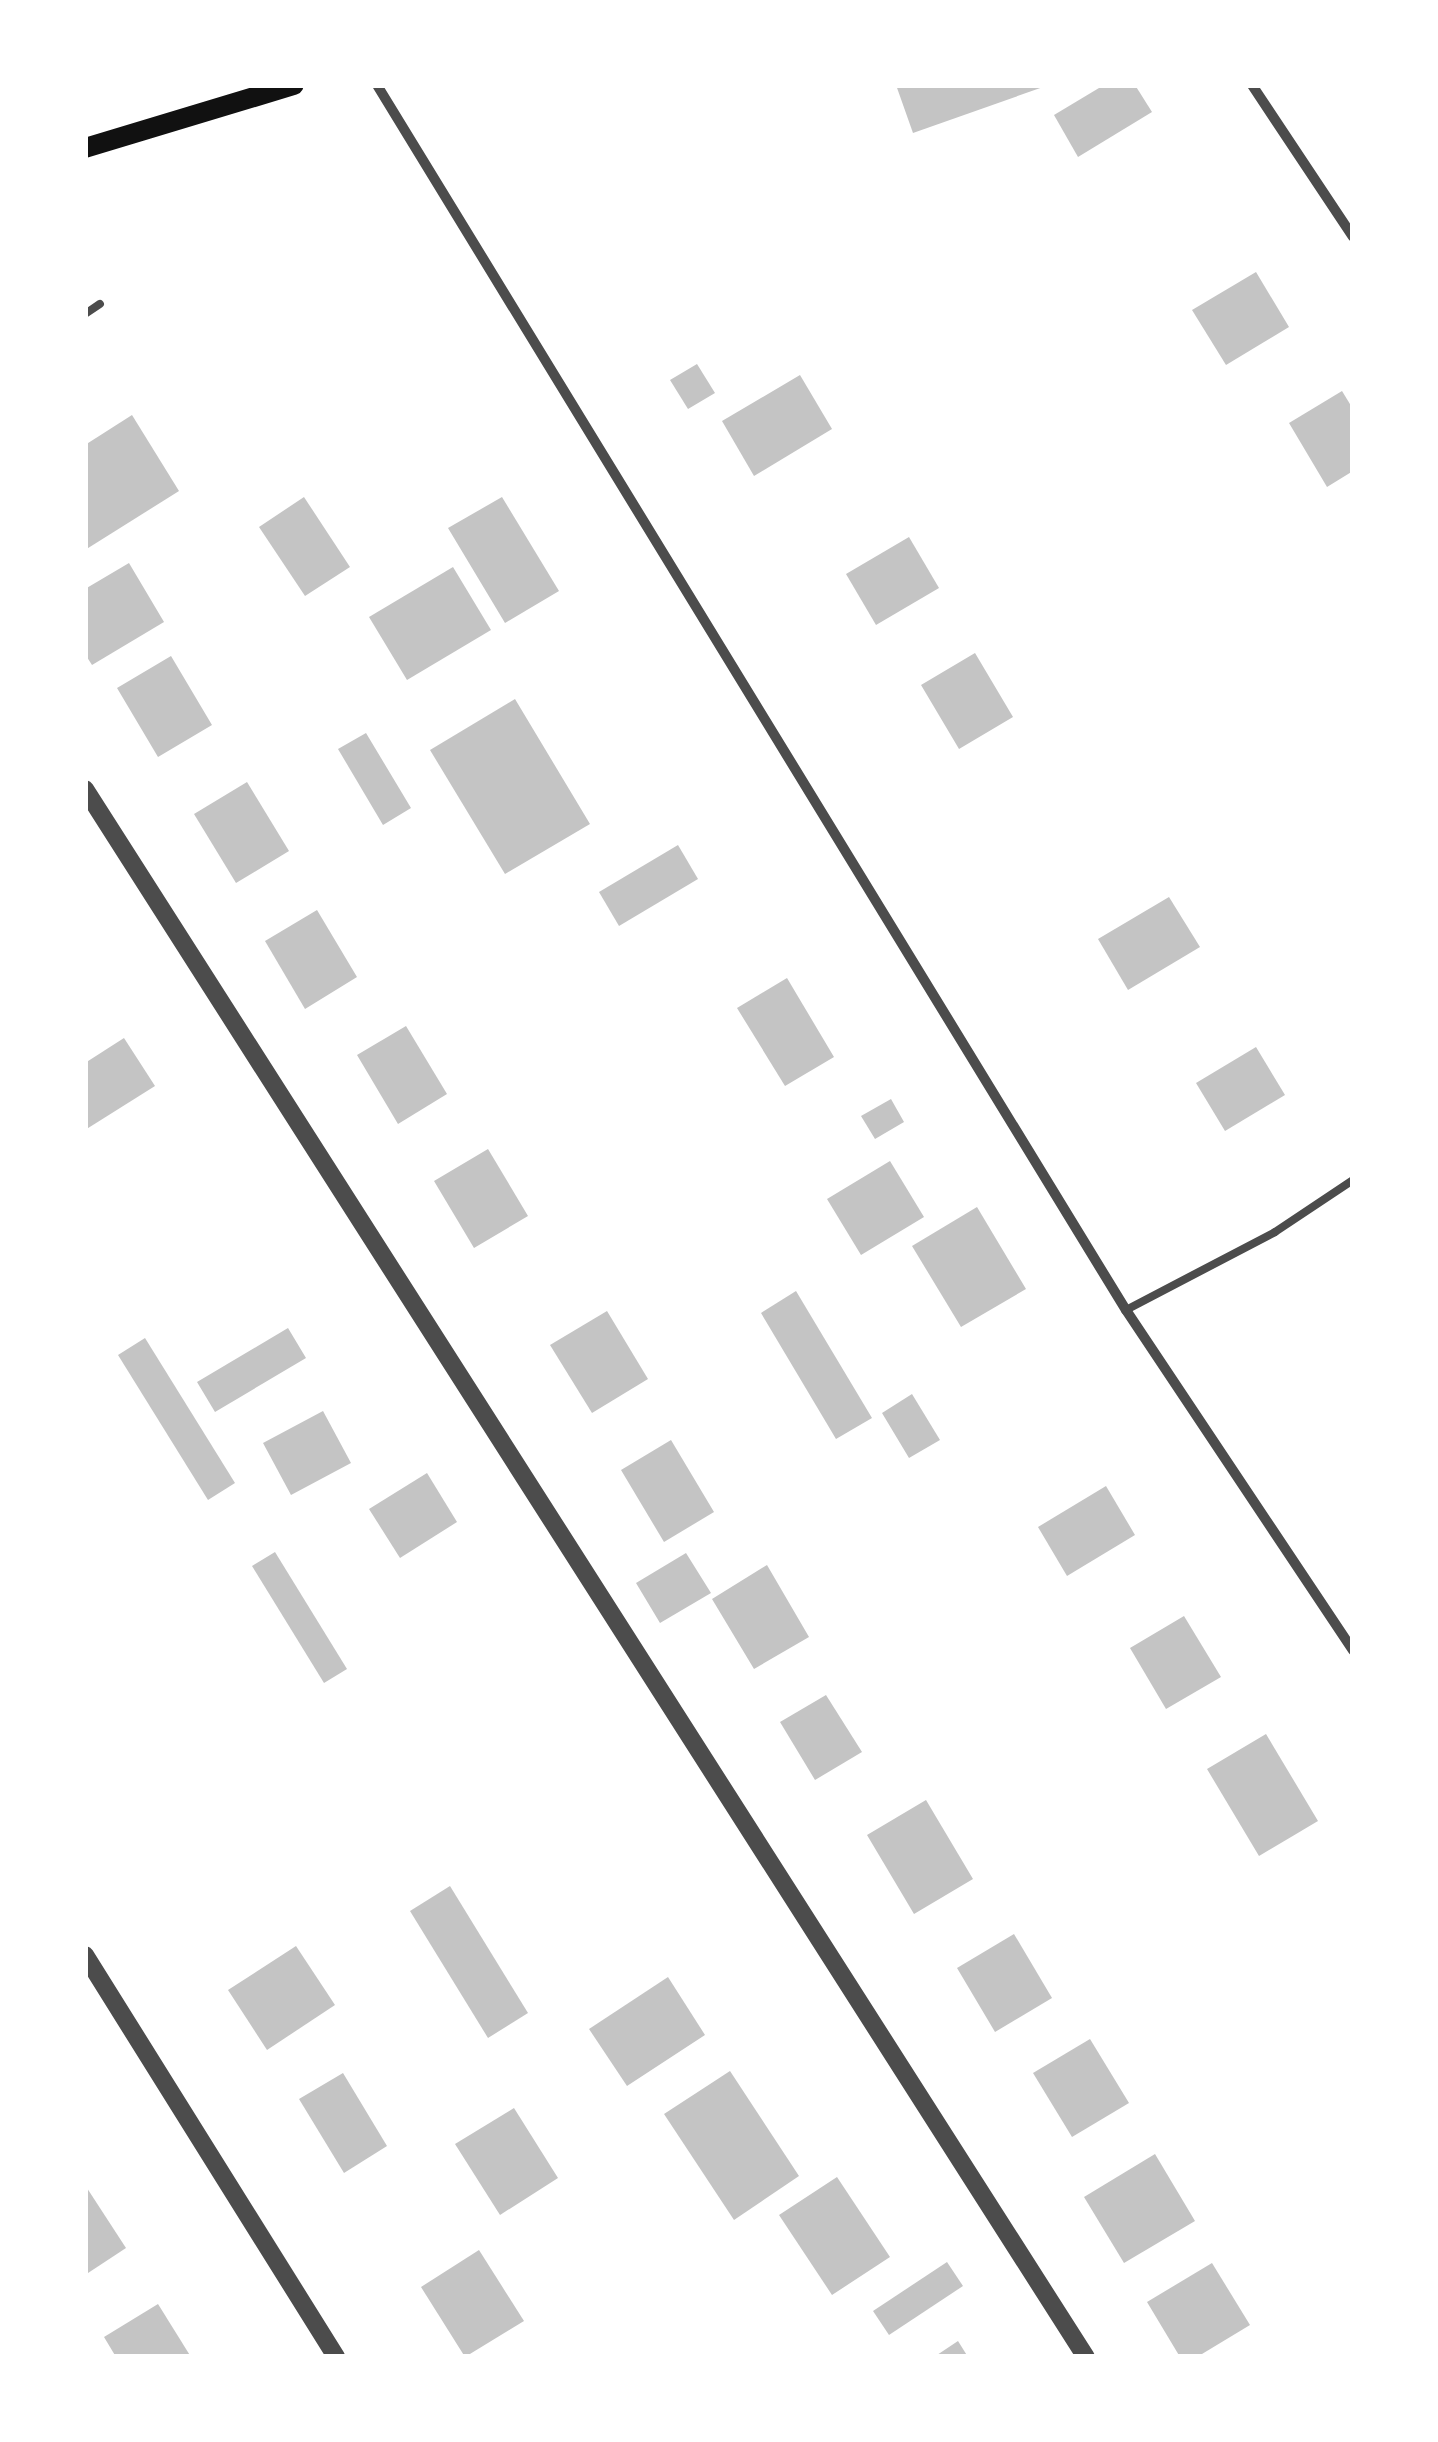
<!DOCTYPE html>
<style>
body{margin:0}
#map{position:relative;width:1438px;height:2442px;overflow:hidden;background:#fff;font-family:Roboto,sans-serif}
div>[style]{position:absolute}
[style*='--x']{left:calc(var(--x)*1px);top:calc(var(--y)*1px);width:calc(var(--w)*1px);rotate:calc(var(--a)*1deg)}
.building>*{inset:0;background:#c4c4c4}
.service>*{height:8px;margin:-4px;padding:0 4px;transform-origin:4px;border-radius:4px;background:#4c4c4c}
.minor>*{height:10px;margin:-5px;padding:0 5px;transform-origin:5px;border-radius:5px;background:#4c4c4c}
.tertiary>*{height:18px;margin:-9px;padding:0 9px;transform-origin:9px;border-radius:9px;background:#4c4c4c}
.secondary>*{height:20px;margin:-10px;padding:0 10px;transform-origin:10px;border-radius:10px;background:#111}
span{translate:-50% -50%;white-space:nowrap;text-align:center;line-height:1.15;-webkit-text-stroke:8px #fff;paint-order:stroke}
.frame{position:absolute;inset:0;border:88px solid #fff;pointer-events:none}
</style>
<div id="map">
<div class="building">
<i style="clip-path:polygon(896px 85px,1046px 85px,1046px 86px,913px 133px)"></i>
<i style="clip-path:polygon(1104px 85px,1135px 85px,1152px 112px,1078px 157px,1054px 115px)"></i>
<i style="clip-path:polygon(1256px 272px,1289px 327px,1226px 365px,1192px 310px)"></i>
<i style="clip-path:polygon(697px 364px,715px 393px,688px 409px,670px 380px)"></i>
<i style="clip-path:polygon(800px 375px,832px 429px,754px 476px,722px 421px)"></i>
<i style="clip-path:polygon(1342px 391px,1353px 409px,1353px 471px,1327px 487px,1289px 423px)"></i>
<i style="clip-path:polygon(132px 415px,179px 491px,85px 550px,85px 445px)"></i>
<i style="clip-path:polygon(304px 497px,350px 567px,305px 596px,259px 527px)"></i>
<i style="clip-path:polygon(502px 497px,559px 591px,505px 623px,448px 528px)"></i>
<i style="clip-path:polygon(909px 537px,939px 588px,876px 625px,846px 574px)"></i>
<i style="clip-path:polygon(129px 563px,164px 622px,92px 665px,85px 654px,85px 589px)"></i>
<i style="clip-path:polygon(453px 567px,491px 630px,407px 680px,369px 617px)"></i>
<i style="clip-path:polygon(975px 653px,1013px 717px,959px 749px,921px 685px)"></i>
<i style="clip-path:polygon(171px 656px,212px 725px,158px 757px,117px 688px)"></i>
<i style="clip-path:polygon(515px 699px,590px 824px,505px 874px,430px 750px)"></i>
<i style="clip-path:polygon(366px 733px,411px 808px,383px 825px,338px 749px)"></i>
<i style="clip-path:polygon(247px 782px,289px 851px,236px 883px,194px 814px)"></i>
<i style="clip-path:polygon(678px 845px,698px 879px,619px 926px,599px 892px)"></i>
<i style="clip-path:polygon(1169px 897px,1200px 947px,1128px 990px,1098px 939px)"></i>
<i style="clip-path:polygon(317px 910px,357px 977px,305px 1009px,265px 941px)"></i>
<i style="clip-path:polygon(787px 978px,834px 1057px,785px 1086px,737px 1008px)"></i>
<i style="clip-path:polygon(406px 1026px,447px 1094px,398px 1124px,357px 1055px)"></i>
<i style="clip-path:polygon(124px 1038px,155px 1086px,85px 1130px,85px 1063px)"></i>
<i style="clip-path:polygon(1256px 1047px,1285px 1095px,1225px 1131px,1196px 1083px)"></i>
<i style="clip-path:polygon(891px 1099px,904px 1122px,875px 1139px,861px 1116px)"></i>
<i style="clip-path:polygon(488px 1149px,528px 1216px,474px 1248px,434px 1181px)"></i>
<i style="clip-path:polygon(890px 1161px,924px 1217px,861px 1255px,827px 1199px)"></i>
<i style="clip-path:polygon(977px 1207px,1026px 1289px,961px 1327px,912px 1246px)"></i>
<i style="clip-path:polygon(796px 1291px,872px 1418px,836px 1439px,761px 1313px)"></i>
<i style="clip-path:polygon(607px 1311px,648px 1379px,592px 1413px,550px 1345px)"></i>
<i style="clip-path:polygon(288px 1328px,306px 1358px,215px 1412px,197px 1382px)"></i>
<i style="clip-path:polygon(145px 1338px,235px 1483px,208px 1500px,118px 1355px)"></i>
<i style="clip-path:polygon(912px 1394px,940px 1440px,909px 1458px,882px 1413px)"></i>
<i style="clip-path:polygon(323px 1411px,351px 1463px,291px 1495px,263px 1443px)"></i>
<i style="clip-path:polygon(671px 1440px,714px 1512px,664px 1542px,621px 1470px)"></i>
<i style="clip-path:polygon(427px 1473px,457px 1522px,400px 1558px,369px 1509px)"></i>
<i style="clip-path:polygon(1106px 1486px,1135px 1535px,1067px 1576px,1038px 1527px)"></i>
<i style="clip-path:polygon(275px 1552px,347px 1669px,324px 1683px,252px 1566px)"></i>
<i style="clip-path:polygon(686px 1553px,711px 1593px,660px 1623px,636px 1583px)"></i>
<i style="clip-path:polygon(767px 1565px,809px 1637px,754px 1669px,712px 1599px)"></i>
<i style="clip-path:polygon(1184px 1616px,1221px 1677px,1166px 1709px,1130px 1648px)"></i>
<i style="clip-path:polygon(826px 1695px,862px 1752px,815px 1780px,780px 1722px)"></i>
<i style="clip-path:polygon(1266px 1734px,1318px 1821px,1259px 1856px,1207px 1769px)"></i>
<i style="clip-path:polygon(926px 1800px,973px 1879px,914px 1914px,867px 1835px)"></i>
<i style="clip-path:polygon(450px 1886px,528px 2013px,488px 2038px,410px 1911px)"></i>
<i style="clip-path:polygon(1014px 1934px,1052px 1998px,995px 2032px,957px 1968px)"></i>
<i style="clip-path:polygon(296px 1946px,335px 2005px,267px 2050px,228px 1990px)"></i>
<i style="clip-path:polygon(668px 1977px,705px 2035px,627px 2086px,589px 2029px)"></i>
<i style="clip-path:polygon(1090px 2039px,1129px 2103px,1072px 2137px,1033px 2073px)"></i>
<i style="clip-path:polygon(730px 2071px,799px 2176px,734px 2220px,664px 2114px)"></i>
<i style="clip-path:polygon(343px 2073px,387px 2146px,344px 2173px,299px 2099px)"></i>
<i style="clip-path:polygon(514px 2108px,558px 2178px,500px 2215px,455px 2144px)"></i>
<i style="clip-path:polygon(1155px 2154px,1195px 2221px,1124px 2263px,1084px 2197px)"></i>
<i style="clip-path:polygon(837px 2177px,890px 2257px,832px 2295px,779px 2215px)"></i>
<i style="clip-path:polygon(85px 2185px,126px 2248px,85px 2275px)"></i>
<i style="clip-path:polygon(479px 2250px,524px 2321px,465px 2357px,421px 2287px)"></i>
<i style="clip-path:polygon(947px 2262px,963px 2286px,889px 2335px,873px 2311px)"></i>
<i style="clip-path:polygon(1212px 2263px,1250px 2325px,1197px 2357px,1180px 2357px,1147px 2302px)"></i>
<i style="clip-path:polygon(158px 2304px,191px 2357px,116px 2357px,104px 2337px)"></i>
<i style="clip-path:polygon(958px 2341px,968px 2357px,934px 2357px)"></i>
</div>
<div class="service">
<i style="--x:85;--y:314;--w:18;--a:-34"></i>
<i style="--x:1126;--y:1310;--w:168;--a:-27.6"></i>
<i style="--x:1275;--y:1232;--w:94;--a:-33.7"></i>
</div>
<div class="minor">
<i style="--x:377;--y:85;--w:1436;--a:58.56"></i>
<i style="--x:1126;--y:1310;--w:409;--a:56.3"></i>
<i style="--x:1252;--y:85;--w:182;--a:56.4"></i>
</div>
<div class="tertiary">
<i style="--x:85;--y:789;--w:1860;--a:57.45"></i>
<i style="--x:85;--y:1955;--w:474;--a:58"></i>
</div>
<div class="secondary">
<i style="--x:85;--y:148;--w:218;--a:-16.8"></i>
</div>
<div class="frame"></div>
</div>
